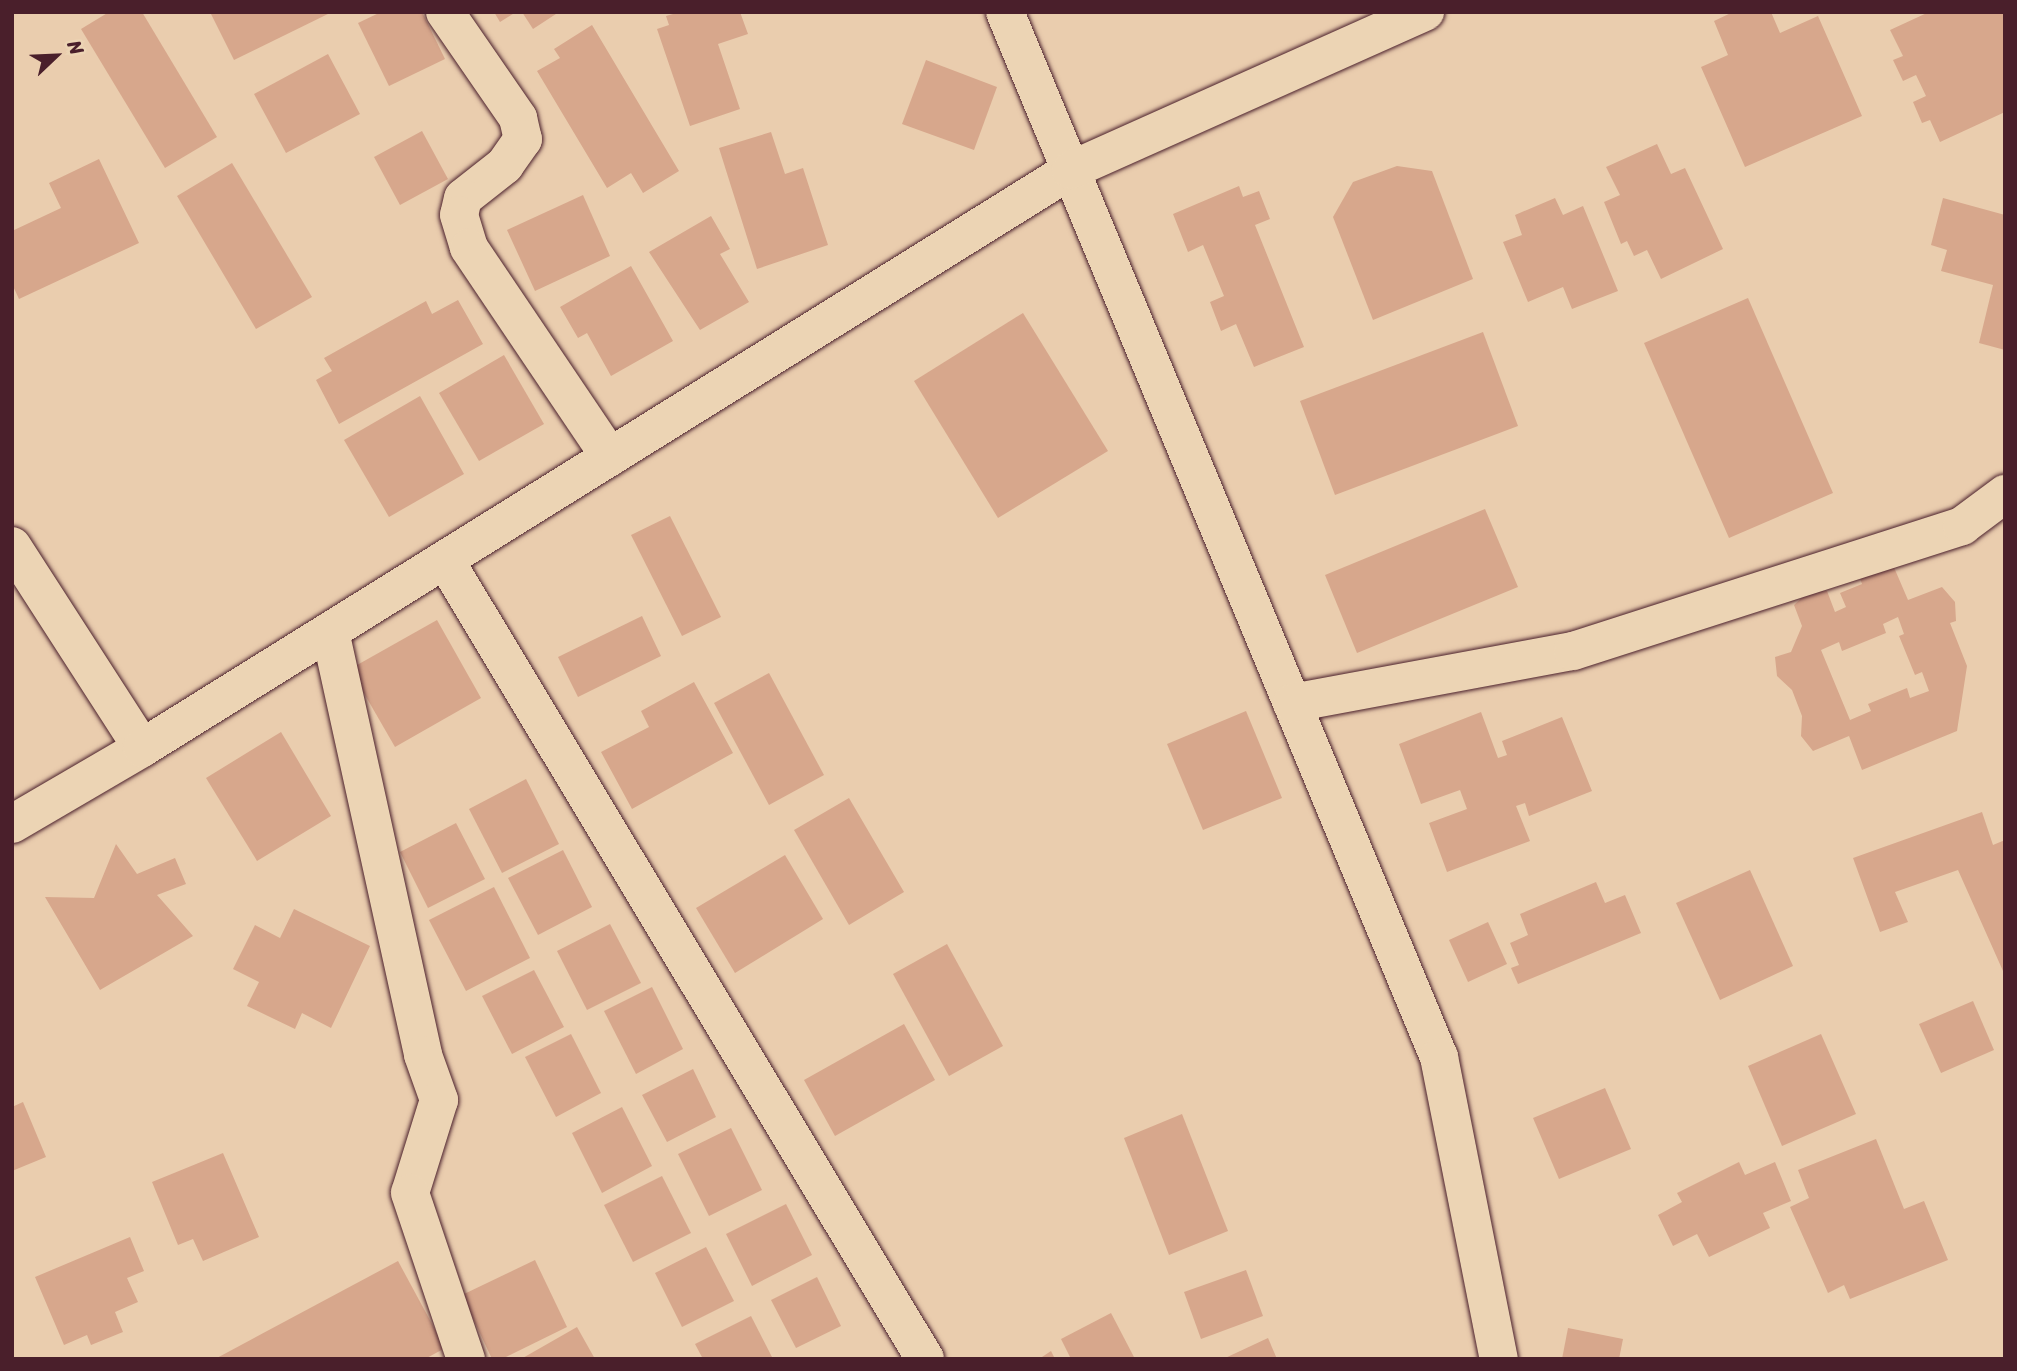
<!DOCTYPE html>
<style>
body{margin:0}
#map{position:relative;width:2017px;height:1371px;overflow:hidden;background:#eacdae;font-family:Sriracha,sans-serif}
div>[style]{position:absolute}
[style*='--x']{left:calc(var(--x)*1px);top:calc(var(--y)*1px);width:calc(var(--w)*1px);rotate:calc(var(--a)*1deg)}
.building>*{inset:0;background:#d7a78c}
.roads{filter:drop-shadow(0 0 2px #4a1f2b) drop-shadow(0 0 2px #4a1f2b)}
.street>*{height:38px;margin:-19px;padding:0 19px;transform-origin:19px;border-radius:19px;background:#ecd4b4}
.secondary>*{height:38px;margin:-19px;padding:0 19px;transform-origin:19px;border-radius:19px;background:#ecd4b4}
span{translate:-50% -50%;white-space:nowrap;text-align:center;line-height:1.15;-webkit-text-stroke:5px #ecd4b4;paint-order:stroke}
.frame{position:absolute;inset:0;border:14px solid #4a1f2b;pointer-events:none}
.north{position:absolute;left:21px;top:21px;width:70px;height:70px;-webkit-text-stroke:5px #ecd4b4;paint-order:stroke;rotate:67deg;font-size:19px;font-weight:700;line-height:28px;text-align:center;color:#4a1f2b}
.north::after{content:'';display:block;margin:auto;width:24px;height:32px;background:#4a1f2b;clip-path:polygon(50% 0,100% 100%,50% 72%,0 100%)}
</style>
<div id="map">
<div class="building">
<i style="clip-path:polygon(109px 12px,142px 12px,217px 137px,165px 168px,81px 29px)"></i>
<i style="clip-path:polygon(210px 12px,332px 12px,234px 60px)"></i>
<i style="clip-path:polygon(381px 12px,422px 12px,445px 59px,389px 86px,358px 23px)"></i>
<i style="clip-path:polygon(494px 12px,516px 12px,500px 22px)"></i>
<i style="clip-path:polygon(522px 12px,559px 12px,533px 29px)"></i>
<i style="clip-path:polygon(680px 12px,740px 12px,748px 34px,718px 44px,740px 109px,690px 126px,657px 29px,669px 25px,666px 16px)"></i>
<i style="clip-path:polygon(1733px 12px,1771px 12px,1780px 33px,1818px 16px,1862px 116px,1745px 167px,1701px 67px,1728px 55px,1714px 21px)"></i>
<i style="clip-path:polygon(1929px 12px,2005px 12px,2005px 112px,1940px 142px,1930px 120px,1922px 123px,1913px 102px,1926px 96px,1916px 75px,1903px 81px,1893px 60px,1903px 56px,1890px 30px)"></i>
<i style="clip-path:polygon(592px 25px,679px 171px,643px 193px,631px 173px,607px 188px,537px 71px,560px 58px,554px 49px)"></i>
<i style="clip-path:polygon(328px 54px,360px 114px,286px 153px,254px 94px)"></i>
<i style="clip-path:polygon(926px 60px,997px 87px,974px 150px,902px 124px)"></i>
<i style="clip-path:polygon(422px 131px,448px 179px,400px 205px,374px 157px)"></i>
<i style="clip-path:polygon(771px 132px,785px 174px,803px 168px,828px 245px,757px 269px,719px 148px)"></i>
<i style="clip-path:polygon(1657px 144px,1671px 174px,1685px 168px,1723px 249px,1661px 279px,1647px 250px,1634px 256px,1627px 241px,1621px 244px,1604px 202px,1620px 195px,1606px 167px)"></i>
<i style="clip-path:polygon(99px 159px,139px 243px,19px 299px,12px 284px,12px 231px,61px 208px,49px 183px)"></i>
<i style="clip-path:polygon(232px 163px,312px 297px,256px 329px,177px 196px)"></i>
<i style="clip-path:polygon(1397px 166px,1432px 171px,1473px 279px,1373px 320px,1333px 217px,1353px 182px)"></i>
<i style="clip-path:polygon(1239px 186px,1243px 197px,1259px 191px,1270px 219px,1255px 225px,1304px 347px,1254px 367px,1236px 324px,1221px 331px,1210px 302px,1224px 296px,1203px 245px,1188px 252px,1173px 214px)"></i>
<i style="clip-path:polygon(583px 195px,610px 256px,535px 291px,507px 230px)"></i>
<i style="clip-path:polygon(1555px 198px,1563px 215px,1583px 206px,1618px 291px,1572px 309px,1563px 287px,1528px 302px,1503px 242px,1522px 235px,1515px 215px)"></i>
<i style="clip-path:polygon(1943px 198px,2005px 215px,2005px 350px,1979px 343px,1993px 285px,1941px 271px,1947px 250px,1931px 245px)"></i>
<i style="clip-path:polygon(711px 216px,730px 249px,720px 254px,749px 302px,700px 330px,649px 252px)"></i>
<i style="clip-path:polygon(631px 266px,673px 341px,611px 376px,587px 333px,578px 338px,560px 307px)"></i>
<i style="clip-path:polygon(1748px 298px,1833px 493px,1729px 538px,1644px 343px)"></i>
<i style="clip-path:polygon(458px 300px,483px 344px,339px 424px,316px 380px,332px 371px,324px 358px,426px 301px,432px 314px)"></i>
<i style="clip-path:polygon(1023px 313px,1108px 451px,998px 518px,914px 381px)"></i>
<i style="clip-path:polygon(1483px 332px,1518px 426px,1335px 495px,1300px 401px)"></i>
<i style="clip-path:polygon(504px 355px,544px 424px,479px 461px,439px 393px)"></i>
<i style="clip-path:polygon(420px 396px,464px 474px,389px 517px,344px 440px)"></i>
<i style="clip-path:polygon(1485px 509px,1518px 587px,1357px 653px,1325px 575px)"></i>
<i style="clip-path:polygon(670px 516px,721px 617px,682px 636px,631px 535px)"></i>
<i style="clip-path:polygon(evenodd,1893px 565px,1908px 600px,1942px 587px,1955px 602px,1956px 621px,1950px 623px,1967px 666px,1957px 731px,1862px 770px,1849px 736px,1813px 751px,1801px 736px,1802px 716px,1792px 690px,1777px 676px,1775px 657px,1791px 652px,1802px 626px,1794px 605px,1808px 592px,1827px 591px,1835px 612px,1846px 607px,1840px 593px,1862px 584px,1860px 578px,1893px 565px,1898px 617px,1904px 634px,1899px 636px,1915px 675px,1922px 672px,1929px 691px,1910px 698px,1907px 688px,1868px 704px,1871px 711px,1850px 720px,1821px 650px,1839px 642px,1842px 651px,1886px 633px,1883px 624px,1898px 617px)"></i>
<i style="clip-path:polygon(642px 616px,661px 656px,578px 697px,558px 657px)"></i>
<i style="clip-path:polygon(437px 620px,481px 698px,395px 747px,350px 669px)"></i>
<i style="clip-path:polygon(769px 673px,824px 775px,769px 805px,714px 703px)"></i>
<i style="clip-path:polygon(694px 682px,733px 753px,632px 809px,601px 752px,649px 727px,641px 711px)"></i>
<i style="clip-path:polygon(1246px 711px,1282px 798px,1203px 830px,1167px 744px)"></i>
<i style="clip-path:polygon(1481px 712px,1498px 758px,1507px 755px,1502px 741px,1562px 717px,1592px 791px,1529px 816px,1525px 803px,1516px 806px,1530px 841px,1447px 872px,1429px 823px,1467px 809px,1460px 790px,1421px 804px,1399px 744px)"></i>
<i style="clip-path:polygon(281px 732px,331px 816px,257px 861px,206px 778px)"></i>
<i style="clip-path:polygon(526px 779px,559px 844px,502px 873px,469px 809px)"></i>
<i style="clip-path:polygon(849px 798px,904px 892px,849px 925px,794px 830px)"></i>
<i style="clip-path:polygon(1982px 812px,1993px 845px,2005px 840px,2003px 971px,1958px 870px,1895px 892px,1908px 922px,1880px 932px,1853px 858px)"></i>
<i style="clip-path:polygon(456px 823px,485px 879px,428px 908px,400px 852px)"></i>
<i style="clip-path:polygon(116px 844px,137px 874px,175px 858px,186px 884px,157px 895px,193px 936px,100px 990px,45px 897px,94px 898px)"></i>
<i style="clip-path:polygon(563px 850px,592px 907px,538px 935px,508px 878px)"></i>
<i style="clip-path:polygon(785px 855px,823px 919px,735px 973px,696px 908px)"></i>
<i style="clip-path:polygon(1750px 870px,1793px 966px,1720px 1000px,1676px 903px)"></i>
<i style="clip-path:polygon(1596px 882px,1605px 903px,1625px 895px,1641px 933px,1518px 984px,1511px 968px,1519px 965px,1510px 943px,1528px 935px,1520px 914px)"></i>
<i style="clip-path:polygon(494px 887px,530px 958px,466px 991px,429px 920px)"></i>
<i style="clip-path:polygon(294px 909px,370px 946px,331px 1028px,302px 1013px,295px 1029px,247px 1006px,259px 982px,233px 969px,255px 925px,280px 938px)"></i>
<i style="clip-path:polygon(1488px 922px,1507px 964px,1468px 982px,1449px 940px)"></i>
<i style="clip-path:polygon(610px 924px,641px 983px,587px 1010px,557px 951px)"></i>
<i style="clip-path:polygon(947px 944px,1003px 1046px,949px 1076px,893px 974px)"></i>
<i style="clip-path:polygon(534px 970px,564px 1027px,512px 1054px,482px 996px)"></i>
<i style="clip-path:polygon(652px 987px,683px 1049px,636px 1074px,604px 1011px)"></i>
<i style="clip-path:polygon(1973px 1001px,1994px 1050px,1941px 1073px,1919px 1024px)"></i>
<i style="clip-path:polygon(904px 1024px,935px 1080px,835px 1136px,804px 1080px)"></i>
<i style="clip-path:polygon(571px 1034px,601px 1093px,556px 1117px,525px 1057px)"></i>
<i style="clip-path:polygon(1821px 1034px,1856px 1114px,1782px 1146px,1748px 1066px)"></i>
<i style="clip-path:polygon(693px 1069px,716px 1117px,667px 1142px,642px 1095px)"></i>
<i style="clip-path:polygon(1605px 1088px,1631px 1149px,1559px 1179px,1533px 1118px)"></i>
<i style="clip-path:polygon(23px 1102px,46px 1157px,12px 1171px,12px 1107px)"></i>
<i style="clip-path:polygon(622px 1107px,652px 1166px,602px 1193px,572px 1133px)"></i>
<i style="clip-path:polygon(1182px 1114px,1228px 1231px,1169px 1255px,1124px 1138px)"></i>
<i style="clip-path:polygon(731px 1128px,762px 1190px,709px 1216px,678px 1154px)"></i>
<i style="clip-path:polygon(1876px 1139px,1904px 1209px,1924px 1201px,1948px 1260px,1850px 1299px,1844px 1285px,1828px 1293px,1790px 1207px,1809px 1198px,1798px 1170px)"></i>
<i style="clip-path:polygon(223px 1153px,259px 1237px,203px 1261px,193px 1239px,178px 1245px,152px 1182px)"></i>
<i style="clip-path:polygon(1739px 1162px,1745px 1175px,1775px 1162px,1791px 1201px,1763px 1213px,1770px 1228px,1709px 1257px,1697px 1234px,1673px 1246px,1658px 1215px,1682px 1202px,1677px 1193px)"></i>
<i style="clip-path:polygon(662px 1176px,691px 1233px,633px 1262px,604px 1205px)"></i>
<i style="clip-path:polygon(786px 1204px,812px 1255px,752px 1286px,726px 1234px)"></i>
<i style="clip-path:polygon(130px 1237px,144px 1271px,127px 1278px,138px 1302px,115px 1312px,123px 1332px,91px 1345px,87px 1335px,64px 1345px,35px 1277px)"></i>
<i style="clip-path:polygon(706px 1247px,734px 1301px,682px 1327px,655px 1273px)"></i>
<i style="clip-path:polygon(535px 1260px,567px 1327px,502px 1359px,492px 1359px,462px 1295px)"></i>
<i style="clip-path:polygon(398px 1261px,445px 1348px,425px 1359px,215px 1359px)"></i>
<i style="clip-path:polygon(1246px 1270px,1263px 1316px,1201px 1339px,1184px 1292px)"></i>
<i style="clip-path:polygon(817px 1277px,841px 1326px,796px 1348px,771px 1300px)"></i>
<i style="clip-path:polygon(1111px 1313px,1135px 1359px,1071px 1359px,1061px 1339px)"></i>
<i style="clip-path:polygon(751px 1316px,773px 1359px,703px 1359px,695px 1344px)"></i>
<i style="clip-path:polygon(577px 1327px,595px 1359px,521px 1359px)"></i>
<i style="clip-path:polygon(1568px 1328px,1623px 1339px,1619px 1359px,1562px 1359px)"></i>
<i style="clip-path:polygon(1268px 1338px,1277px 1359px,1223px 1359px)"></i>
<i style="clip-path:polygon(1051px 1351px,1055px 1359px,1039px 1359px)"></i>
</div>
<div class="roads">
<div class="street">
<i style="--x:445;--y:12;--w:129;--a:55.4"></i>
<i style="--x:518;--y:118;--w:22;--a:77"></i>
<i style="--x:523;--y:139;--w:32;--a:125"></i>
<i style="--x:505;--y:165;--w:53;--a:141.8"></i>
<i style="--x:463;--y:198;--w:17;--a:103"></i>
<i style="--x:459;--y:215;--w:34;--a:73"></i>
<i style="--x:469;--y:248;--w:252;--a:56"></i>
<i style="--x:1005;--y:12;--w:1132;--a:67.45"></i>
<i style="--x:1439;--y:1057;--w:308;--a:78.8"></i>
<i style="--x:12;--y:546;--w:240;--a:57.2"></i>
<i style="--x:445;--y:560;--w:932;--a:59"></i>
<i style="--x:330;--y:631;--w:434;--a:77.6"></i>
<i style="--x:423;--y:1055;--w:48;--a:70.4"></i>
<i style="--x:439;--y:1100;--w:97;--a:107.3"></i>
<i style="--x:410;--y:1193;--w:175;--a:71.4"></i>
<i style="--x:1292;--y:703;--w:286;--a:-10.5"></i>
<i style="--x:1573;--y:651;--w:409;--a:-17.8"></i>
<i style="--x:1962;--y:526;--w:54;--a:-36.7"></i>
</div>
<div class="secondary">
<i style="--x:12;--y:824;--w:151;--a:-30.3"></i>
<i style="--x:142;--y:748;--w:1094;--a:-31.89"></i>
<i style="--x:1071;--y:170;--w:388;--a:-24.1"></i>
</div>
</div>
<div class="frame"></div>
<div class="north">N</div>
</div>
